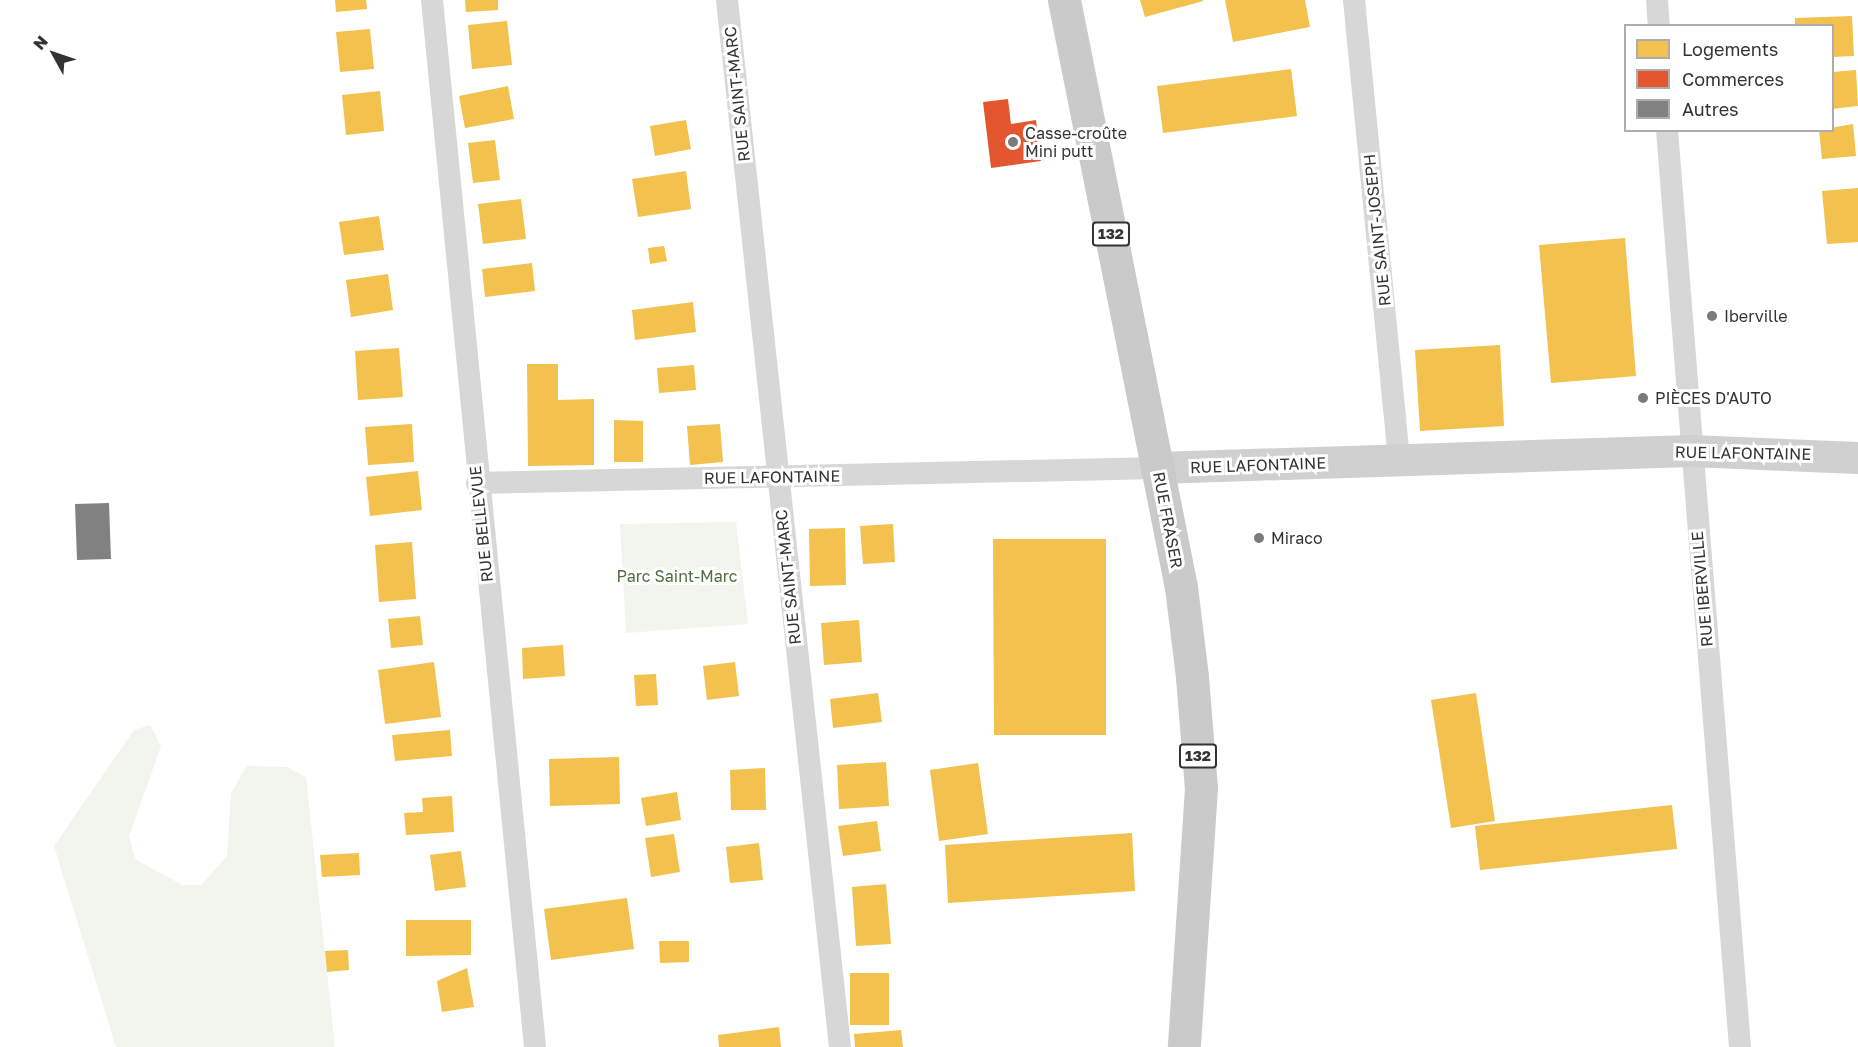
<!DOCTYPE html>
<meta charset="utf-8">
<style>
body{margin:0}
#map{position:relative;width:1858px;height:1047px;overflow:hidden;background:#fff;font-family:"Golos Text",sans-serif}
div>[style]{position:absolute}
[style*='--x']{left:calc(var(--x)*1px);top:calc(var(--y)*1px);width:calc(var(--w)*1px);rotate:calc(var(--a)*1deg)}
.green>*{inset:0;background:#f1f5ed}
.homes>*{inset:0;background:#f2c14e}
.shops>*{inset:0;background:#e4572e}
.building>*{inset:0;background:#818181}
.minor>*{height:22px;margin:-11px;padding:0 11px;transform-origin:11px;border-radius:11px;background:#d7d7d7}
.secondary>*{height:32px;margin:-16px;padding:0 16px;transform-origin:16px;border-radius:16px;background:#d0d0d0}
.primary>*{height:33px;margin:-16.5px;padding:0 16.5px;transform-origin:16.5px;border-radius:16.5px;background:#cacaca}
.dots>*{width:16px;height:16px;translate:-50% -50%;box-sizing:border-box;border:3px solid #fff;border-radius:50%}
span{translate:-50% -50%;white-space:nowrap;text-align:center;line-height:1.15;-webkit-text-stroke:6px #fff;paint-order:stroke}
.shield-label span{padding:2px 4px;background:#fff;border:2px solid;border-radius:4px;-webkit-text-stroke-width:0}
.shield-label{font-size:15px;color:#333;font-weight:700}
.street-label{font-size:16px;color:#333}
.poi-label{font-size:16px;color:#333}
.left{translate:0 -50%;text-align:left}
.park-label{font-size:16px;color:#516e40}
.legend{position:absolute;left:1624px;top:24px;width:210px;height:108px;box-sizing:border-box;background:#fff;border:2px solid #adadad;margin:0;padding:8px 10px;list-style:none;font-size:18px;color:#333}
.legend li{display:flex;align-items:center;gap:12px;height:30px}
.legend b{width:30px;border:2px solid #adadad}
.north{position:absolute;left:24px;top:24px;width:60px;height:60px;-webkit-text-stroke:4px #fff;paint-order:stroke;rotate:310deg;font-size:16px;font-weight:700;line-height:24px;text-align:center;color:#333}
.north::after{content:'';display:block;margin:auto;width:21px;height:27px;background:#333;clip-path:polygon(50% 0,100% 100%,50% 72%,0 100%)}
</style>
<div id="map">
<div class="green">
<i style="clip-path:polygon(736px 522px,748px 624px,626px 633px,620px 524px)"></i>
<i style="clip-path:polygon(150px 725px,161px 746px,129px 836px,135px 859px,182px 885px,201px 885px,227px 856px,231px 793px,247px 766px,287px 767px,306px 777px,335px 1047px,116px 1047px,54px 846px,134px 730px)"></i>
</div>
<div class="homes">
<i style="clip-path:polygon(335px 0,366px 0,367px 9px,336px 12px)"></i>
<i style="clip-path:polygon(465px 0,498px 0,498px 10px,466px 12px)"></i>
<i style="clip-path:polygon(1140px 0,1203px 0,1203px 1px,1145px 17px)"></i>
<i style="clip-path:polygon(1225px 0,1305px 0,1310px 27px,1233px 42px)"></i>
<i style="clip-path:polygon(1852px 16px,1854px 56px,1832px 57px,1832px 26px,1795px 26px,1795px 18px)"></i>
<i style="clip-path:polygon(507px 21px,512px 65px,472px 69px,468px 25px)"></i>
<i style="clip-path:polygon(370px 29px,374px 69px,340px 72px,336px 32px)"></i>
<i style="clip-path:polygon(1291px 69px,1297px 116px,1163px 133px,1157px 86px)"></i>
<i style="clip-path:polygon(1856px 70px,1858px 106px,1832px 109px,1832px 72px)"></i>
<i style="clip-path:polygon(508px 86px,514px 119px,465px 128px,459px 96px)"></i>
<i style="clip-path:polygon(380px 91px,384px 131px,346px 135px,342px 95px)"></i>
<i style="clip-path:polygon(686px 120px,691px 149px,655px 156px,650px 126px)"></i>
<i style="clip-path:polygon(1853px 124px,1856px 156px,1822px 159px,1819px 130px)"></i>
<i style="clip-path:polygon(495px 140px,500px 180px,473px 183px,468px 143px)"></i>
<i style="clip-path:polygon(686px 171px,691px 209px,638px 217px,632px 179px)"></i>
<i style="clip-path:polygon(1858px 188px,1858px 242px,1827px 244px,1822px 191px)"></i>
<i style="clip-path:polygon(521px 199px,526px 239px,483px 244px,478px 204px)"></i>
<i style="clip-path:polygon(379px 216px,384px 250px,344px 255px,339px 222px)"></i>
<i style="clip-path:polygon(1625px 238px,1636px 376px,1551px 383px,1539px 245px)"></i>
<i style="clip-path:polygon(664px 246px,667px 261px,650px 264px,648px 248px)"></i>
<i style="clip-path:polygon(532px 263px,535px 291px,485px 297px,482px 269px)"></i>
<i style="clip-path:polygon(388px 274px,393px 310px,351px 317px,346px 280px)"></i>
<i style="clip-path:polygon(693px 302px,696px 332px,635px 340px,632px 310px)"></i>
<i style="clip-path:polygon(1500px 345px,1504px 426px,1420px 431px,1415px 350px)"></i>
<i style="clip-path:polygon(399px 348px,403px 397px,358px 400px,355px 351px)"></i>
<i style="clip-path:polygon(527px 364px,558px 364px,558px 400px,594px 399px,594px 465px,528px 466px)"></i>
<i style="clip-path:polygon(694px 365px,696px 390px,659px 393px,657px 368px)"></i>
<i style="clip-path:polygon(614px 420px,643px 421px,643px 462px,614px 462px)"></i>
<i style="clip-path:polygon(412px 424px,414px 462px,368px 465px,365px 427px)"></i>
<i style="clip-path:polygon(720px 424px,723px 462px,690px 465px,687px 426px)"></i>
<i style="clip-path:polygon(418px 471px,422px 510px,370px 516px,366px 477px)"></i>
<i style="clip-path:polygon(893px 524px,895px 562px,863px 564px,860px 526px)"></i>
<i style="clip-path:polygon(845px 528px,846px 585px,810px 586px,809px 529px)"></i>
<i style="clip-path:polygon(993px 539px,1106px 539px,1106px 735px,994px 735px)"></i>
<i style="clip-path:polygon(412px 542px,416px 599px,379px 602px,375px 545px)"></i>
<i style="clip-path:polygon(420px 616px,423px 645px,391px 648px,388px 619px)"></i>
<i style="clip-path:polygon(859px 620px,862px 662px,824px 665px,821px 623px)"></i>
<i style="clip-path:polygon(563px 645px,565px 676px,523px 679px,522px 648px)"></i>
<i style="clip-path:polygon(434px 662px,441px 717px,385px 724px,378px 670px)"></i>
<i style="clip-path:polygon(735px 662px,739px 696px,707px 700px,703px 666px)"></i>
<i style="clip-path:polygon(656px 674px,658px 705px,636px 706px,634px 675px)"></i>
<i style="clip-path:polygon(878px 693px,882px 722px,833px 728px,830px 699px)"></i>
<i style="clip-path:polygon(1476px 693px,1495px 821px,1451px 828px,1431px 700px)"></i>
<i style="clip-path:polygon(450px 730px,452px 756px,395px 761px,392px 735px)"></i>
<i style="clip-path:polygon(619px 757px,620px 804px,550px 806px,549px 759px)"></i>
<i style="clip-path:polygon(886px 762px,889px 806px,839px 809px,837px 765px)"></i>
<i style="clip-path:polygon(978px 763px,988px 834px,939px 841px,930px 770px)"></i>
<i style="clip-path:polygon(765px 768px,766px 810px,731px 810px,730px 770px)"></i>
<i style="clip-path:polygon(677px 792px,681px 820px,646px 826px,641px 798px)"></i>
<i style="clip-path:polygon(452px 796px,454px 832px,406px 835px,404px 813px,423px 812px,422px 798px)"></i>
<i style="clip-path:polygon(1672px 805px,1677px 849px,1480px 870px,1475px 826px)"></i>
<i style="clip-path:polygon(877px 821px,881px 851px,843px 856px,838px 826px)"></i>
<i style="clip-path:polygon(1132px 833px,1135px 891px,948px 903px,945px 845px)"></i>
<i style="clip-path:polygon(674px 834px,680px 872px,651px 877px,645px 838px)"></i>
<i style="clip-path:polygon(759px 843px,763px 880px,730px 883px,726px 847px)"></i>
<i style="clip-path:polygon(461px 851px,466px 887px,435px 891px,430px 855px)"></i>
<i style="clip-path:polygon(359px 853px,360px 875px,322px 877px,320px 855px)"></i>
<i style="clip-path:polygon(886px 884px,891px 944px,856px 946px,852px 887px)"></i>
<i style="clip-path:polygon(627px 898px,634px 949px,551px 960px,544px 909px)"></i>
<i style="clip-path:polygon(406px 920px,471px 920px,471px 955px,406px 956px)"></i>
<i style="clip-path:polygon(659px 941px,689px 941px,689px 962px,660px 963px)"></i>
<i style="clip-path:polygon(348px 950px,349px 970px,327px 972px,325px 951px)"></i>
<i style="clip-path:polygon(467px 968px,474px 1007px,442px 1012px,437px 981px)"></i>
<i style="clip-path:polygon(850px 973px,889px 973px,889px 1025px,850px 1025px)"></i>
<i style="clip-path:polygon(779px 1027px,781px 1047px,719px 1047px,718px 1035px)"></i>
<i style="clip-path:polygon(901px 1030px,903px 1047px,855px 1047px,854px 1034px)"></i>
</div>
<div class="shops">
<i style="clip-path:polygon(1008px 99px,1011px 124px,1036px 120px,1041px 161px,991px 168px,983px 102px)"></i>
</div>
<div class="building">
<i style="clip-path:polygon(109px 503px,111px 559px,77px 560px,75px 504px)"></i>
</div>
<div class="minor">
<i style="--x:432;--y:0;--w:1052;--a:84.38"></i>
<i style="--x:727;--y:0;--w:1053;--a:83.84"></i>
<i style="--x:1354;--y:0;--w:462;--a:84.4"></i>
<i style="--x:1657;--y:0;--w:26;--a:86"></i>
<i style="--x:1667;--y:130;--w:920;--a:85.45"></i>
<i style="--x:477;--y:483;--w:681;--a:-1.26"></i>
</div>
<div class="secondary">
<i style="--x:1158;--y:468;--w:533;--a:-1.83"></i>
<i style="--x:1691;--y:451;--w:167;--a:2.4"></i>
</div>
<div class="primary">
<i style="--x:1064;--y:0;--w:599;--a:78.73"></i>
<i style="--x:1181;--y:587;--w:91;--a:83"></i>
<i style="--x:1192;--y:677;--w:111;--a:85.4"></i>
<i style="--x:1201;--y:788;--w:260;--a:93.8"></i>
</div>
<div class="dots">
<i style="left:1013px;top:142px;background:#7a7a7a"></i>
<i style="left:1712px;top:316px;background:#7a7a7a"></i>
<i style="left:1643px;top:398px;background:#7a7a7a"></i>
<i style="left:1259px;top:538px;background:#7a7a7a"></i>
</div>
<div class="shield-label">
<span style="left:1111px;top:234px">132</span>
<span style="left:1198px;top:756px">132</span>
</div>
<div class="street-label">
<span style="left:737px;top:94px;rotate:-96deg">RUE SAINT-MARC</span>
<span style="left:1377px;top:230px;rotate:-96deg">RUE SAINT-JOSEPH</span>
<span style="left:1743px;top:453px;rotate:1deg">RUE LAFONTAINE</span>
<span style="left:1258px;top:465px;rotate:-2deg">RUE LAFONTAINE</span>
<span style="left:772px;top:477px;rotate:-1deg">RUE LAFONTAINE</span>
<span style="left:1168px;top:520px;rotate:79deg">RUE FRASER</span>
<span style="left:481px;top:524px;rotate:-96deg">RUE BELLEVUE</span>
<span style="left:788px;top:577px;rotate:-96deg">RUE SAINT-MARC</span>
<span style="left:1702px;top:589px;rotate:-95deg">RUE IBERVILLE</span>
</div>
<div class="poi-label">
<span class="left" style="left:1025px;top:142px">Casse-croûte<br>Mini putt</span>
<span class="left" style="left:1724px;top:316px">Iberville</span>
<span class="left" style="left:1655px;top:398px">PIÈCES D'AUTO</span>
<span class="left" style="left:1271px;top:538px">Miraco</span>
</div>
<div class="park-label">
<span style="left:677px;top:576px">Parc Saint-Marc</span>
</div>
<ul class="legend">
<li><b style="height:16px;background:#f2c14e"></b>Logements</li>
<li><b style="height:16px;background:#e4572e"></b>Commerces</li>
<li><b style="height:16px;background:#818181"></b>Autres</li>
</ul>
<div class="north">N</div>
</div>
